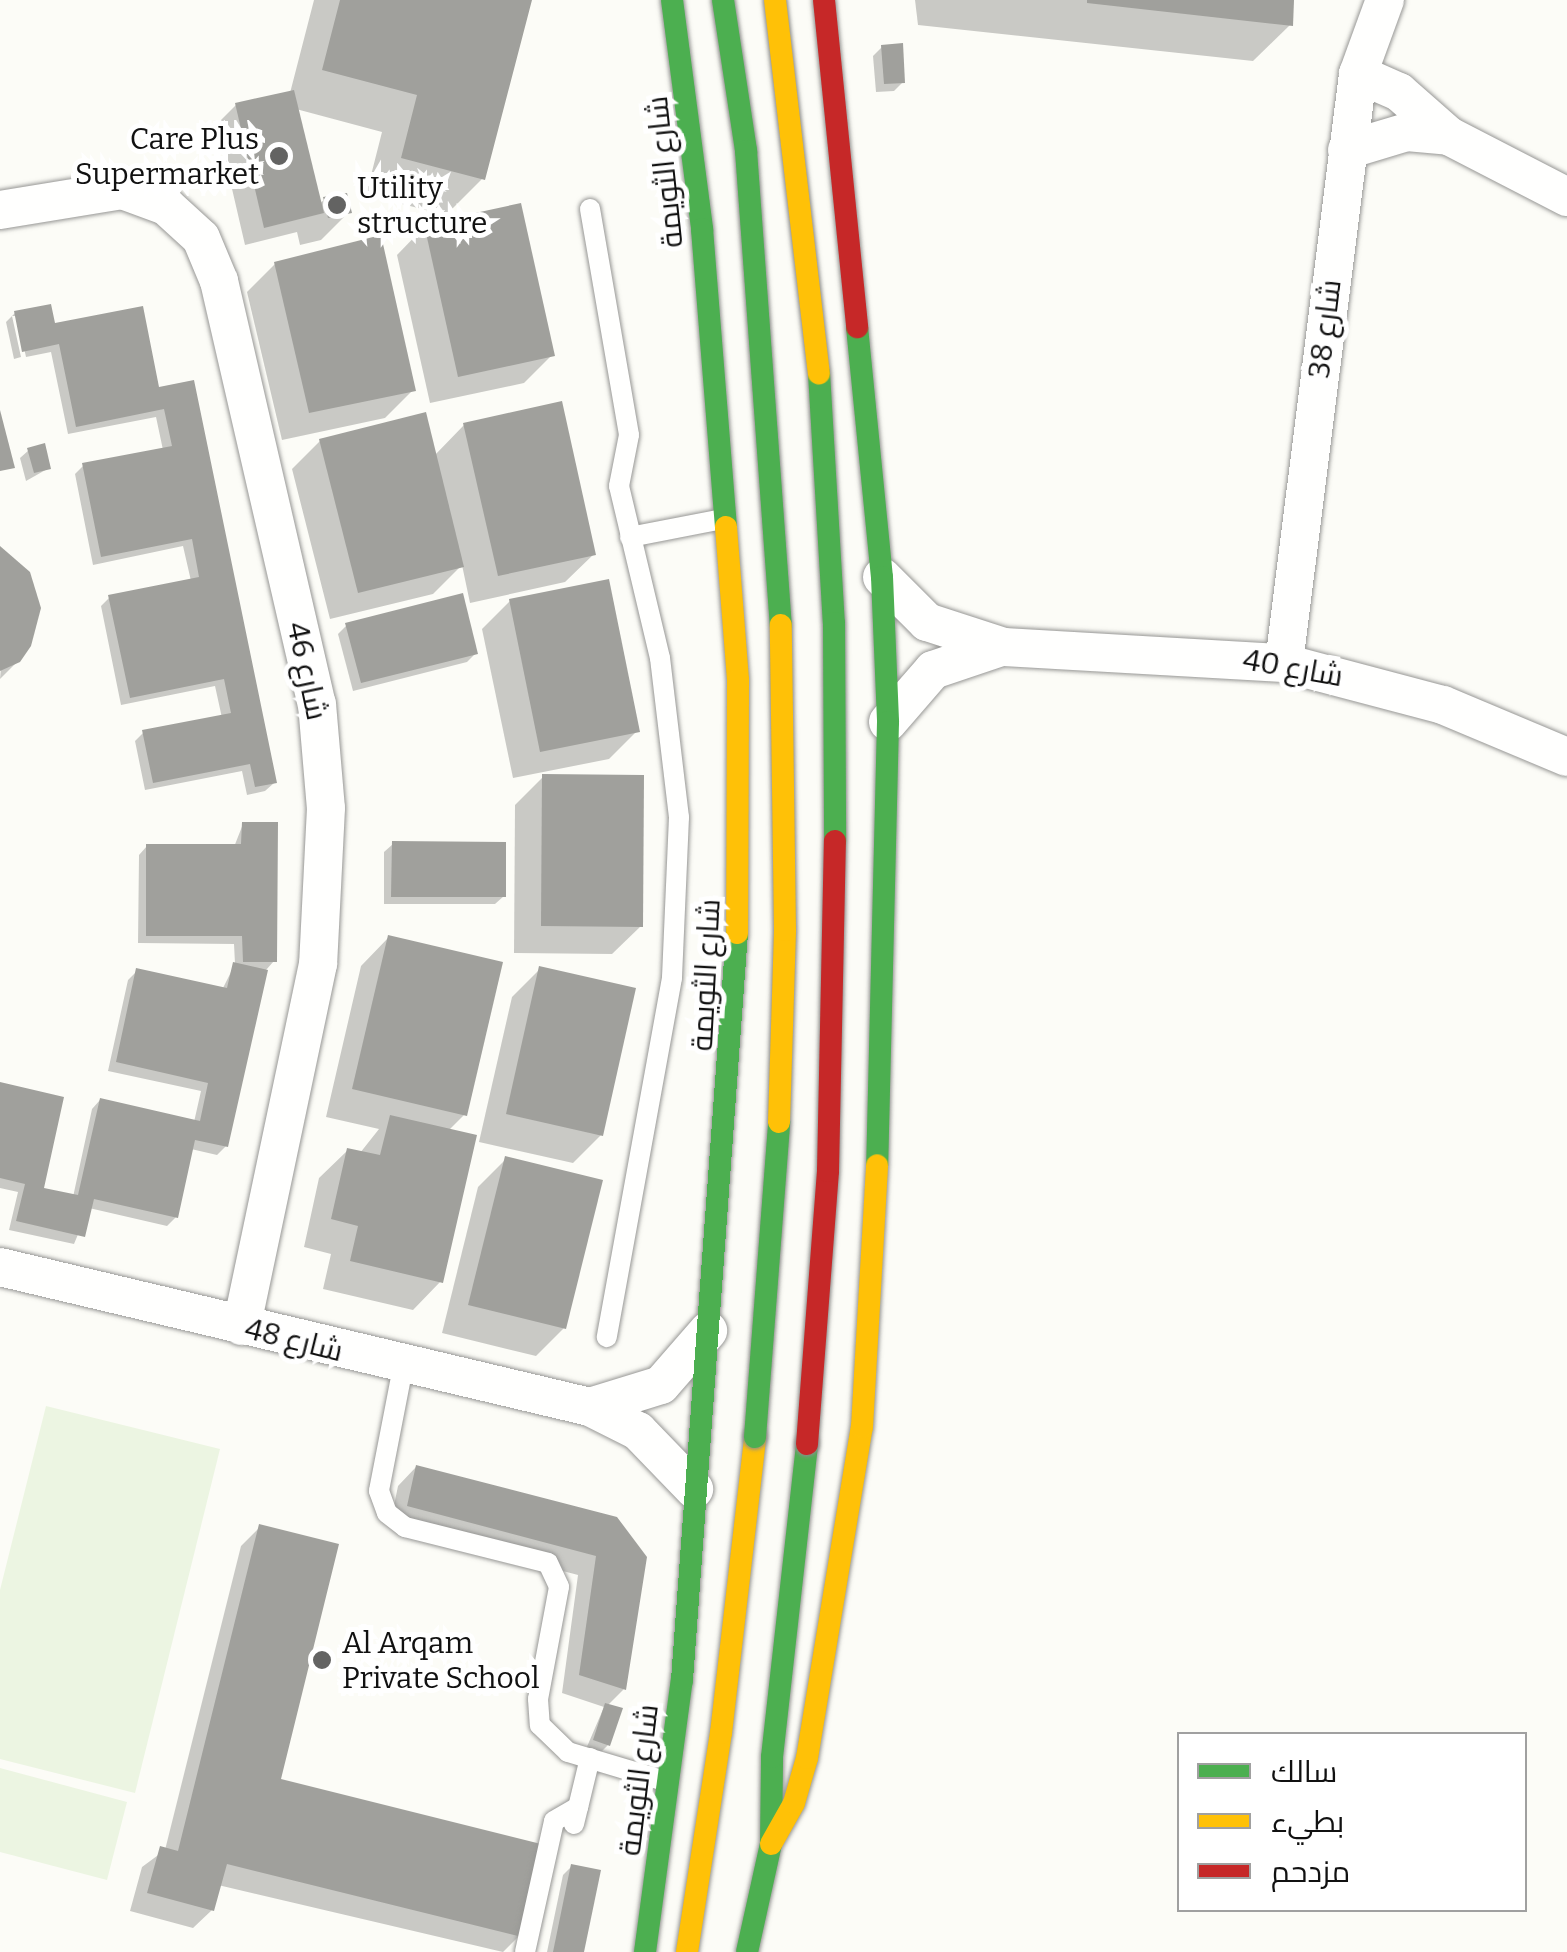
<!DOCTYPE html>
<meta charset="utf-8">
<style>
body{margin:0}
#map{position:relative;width:1567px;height:1952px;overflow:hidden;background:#fcfcf7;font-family:Bitter,Cairo,serif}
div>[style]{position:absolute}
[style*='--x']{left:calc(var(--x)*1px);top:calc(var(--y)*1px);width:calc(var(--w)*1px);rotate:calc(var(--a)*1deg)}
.pitch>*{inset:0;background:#ecf5e2}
.shadow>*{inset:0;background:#0003}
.building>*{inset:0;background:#a0a09c}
.roads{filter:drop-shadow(0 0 2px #979795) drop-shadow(0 0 2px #979795)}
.lane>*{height:20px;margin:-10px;padding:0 10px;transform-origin:10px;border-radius:10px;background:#fffffe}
.street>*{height:38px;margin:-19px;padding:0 19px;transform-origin:19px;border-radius:19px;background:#fffffe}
.fast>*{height:22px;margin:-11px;padding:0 11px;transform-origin:11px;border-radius:11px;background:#4caf50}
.slow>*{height:22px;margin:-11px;padding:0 11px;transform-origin:11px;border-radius:11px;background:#ffc107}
.jam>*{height:22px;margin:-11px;padding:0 11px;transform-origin:11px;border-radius:11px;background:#c62828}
.bridges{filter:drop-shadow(0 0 2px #8d8d8b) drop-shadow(0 0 2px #8d8d8b)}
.fast-bridge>*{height:22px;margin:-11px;padding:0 11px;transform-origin:11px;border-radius:11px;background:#4caf50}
.slow-bridge>*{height:22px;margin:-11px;padding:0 11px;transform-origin:11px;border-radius:11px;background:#ffc107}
.jam-bridge>*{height:22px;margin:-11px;padding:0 11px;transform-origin:11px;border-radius:11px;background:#c62828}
.dots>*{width:28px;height:28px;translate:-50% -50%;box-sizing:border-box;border:5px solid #fff;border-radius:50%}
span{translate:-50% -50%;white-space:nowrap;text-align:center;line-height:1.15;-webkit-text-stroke:10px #fff;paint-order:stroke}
.poi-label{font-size:30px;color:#111}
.right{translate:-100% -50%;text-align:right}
.left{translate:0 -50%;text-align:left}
.street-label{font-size:30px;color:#111}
.legend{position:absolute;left:1177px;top:1732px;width:350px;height:180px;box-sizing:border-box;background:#fff;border:2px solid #a0a0a0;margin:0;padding:12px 18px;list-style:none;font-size:30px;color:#111}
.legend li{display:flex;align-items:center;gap:20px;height:50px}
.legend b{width:50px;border:2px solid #a0a0a0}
</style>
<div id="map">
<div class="pitch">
<i style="clip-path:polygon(46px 1406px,220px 1449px,135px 1793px,0 1759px,0 1590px)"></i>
<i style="clip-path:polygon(0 1768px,127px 1802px,107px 1880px,0 1852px)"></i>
</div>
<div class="shadow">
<i style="clip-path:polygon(314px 0,529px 0,483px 178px,446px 215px,366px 195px,382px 132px,296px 109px,319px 204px,324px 200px,349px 212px,321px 240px,300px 245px,297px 232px,245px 245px,217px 124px,236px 105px,290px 93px)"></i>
<i style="clip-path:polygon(915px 0,1291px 0,1290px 25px,1253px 61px,918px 25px)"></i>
<i style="clip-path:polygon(882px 47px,903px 82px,894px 91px,876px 92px,873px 56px)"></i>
<i style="clip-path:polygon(425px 226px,552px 355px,524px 383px,430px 403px,397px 255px)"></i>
<i style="clip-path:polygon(275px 264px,413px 390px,385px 418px,282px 440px,247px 292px)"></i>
<i style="clip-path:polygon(15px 313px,53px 326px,158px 390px,192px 383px,274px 783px,265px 791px,247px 795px,242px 771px,145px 790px,135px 741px,144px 732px,222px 718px,215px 686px,121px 705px,101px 606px,110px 597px,191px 581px,183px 546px,93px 565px,75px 474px,83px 466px,163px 450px,156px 417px,68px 434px,51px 352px,26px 357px,17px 316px,12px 316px,21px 357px,14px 359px,6px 322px)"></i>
<i style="clip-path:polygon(464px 425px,594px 554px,565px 582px,470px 603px,462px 565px,433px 594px,330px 619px,292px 469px,320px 441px,434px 456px)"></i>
<i style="clip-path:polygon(29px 450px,49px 468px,26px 481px,20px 458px)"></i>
<i style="clip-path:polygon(0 549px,18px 661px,0 679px,1px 668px)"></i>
<i style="clip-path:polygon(510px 601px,637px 731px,609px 759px,513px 778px,482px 629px)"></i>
<i style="clip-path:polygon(347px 625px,476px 653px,467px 662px,353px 691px,338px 634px)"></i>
<i style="clip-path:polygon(543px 777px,641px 926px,612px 954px,514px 953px,515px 805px)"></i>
<i style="clip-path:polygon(243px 824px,274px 961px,266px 970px,226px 1146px,217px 1155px,191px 1149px,176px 1217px,167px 1226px,89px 1208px,74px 1244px,9px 1230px,18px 1192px,0 1188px,0 1085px,41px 1190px,73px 1197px,92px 1109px,100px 1100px,194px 1122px,201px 1091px,108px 1071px,128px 980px,137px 971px,222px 990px,235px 964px,234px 944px,138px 943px,139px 855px,147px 846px,234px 847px)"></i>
<i style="clip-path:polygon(393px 844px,504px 896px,495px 904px,384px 904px,384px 852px)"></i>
<i style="clip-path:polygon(389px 937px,464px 1115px,448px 1131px,441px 1281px,413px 1310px,323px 1289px,331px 1254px,304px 1247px,319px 1178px,348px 1150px,360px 1153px,379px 1129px,326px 1117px,361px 966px)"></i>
<i style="clip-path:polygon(540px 969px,601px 1135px,573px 1163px,479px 1142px,512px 997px)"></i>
<i style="clip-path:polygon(506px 1159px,564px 1328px,536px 1356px,442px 1333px,478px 1187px)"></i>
<i style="clip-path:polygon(416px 1467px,645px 1557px,624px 1689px,607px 1706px,608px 1745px,599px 1754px,586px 1749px,604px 1707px,562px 1693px,578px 1575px,390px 1525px,398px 1486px)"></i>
<i style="clip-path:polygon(260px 1527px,278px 1781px,520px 1935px,503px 1952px,218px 1885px,212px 1910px,193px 1928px,130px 1911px,142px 1867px,165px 1850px,241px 1546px)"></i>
<i style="clip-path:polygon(572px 1866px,581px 1952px,547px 1952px,563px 1875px)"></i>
</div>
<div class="building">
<i style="clip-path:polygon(340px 0,532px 0,485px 180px,401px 158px,417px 95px,322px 70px)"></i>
<i style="clip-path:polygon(1087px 0,1294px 0,1293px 26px,1087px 3px)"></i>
<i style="clip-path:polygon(903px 43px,905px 83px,884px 84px,881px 45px)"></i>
<i style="clip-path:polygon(294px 90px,324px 213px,264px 228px,235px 103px)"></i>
<i style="clip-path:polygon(347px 193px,352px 213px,328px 218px,323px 197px)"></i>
<i style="clip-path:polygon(521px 203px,555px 356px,458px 377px,424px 224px)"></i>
<i style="clip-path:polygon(381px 235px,416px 391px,309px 413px,274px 262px)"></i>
<i style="clip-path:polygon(51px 304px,55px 323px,143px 306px,159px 387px,194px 380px,277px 783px,255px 787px,250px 764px,153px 783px,142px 730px,231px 713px,224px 679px,130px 698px,108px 595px,199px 577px,192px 539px,101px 557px,82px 463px,172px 446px,164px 409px,76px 427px,59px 344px,22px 352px,14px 311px)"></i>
<i style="clip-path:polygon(562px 401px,596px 555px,498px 576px,463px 423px)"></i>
<i style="clip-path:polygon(0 410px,15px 468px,0 471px)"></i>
<i style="clip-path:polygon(426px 412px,464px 567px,358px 593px,319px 439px)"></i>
<i style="clip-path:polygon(45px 443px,51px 469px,34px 473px,27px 448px)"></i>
<i style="clip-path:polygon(0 546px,30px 572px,41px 608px,31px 646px,20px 662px,0 671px)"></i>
<i style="clip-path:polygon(609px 579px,640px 732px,540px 752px,509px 599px)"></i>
<i style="clip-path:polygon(463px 593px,478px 654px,361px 683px,345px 623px)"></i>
<i style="clip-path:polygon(542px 774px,644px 775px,643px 927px,541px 926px)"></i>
<i style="clip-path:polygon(242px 822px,278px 822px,277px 962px,243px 962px,242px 936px,146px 936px,146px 844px,241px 844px)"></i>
<i style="clip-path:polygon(392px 841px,506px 842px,506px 897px,391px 897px)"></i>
<i style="clip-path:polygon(388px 935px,503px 962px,467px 1116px,352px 1089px)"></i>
<i style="clip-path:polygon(233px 962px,268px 970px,228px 1147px,195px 1140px,178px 1218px,94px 1199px,85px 1237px,16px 1221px,25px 1184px,0 1178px,0 1082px,64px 1097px,44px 1188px,78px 1195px,100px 1098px,200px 1121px,208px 1083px,116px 1062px,136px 968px,227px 988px)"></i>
<i style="clip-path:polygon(539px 966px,636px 988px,603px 1136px,506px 1114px)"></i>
<i style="clip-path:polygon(390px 1115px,477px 1135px,443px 1283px,350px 1261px,358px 1226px,331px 1219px,347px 1148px,380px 1155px)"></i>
<i style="clip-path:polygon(505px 1156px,603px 1180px,566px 1329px,468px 1305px)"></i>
<i style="clip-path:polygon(416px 1465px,617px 1517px,647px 1557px,626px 1690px,579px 1675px,596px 1556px,407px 1506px)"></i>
<i style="clip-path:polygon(259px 1524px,339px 1544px,281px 1779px,545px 1845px,522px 1937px,227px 1864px,214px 1911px,147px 1893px,160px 1846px,178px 1851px)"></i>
<i style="clip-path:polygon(605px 1703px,623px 1708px,610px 1746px,593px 1740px)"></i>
<i style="clip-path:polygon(571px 1864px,601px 1870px,584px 1952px,553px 1952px)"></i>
</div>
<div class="roads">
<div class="lane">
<i style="--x:590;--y:209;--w:229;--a:80.2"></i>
<i style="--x:629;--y:435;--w:52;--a:101.1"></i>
<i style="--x:619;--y:486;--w:177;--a:76.6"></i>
<i style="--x:660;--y:658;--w:160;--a:83.2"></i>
<i style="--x:679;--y:817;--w:161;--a:92.5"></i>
<i style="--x:672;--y:978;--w:365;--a:100.3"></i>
<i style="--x:630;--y:537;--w:95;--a:-11"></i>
<i style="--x:403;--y:1367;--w:126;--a:101"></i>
<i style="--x:379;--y:1491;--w:23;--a:70"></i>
<i style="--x:387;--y:1513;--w:23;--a:38"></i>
<i style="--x:405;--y:1527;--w:147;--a:14.1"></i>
<i style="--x:548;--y:1563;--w:26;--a:65"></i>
<i style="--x:559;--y:1587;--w:114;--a:100.6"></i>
<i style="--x:538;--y:1699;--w:26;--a:86"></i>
<i style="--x:540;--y:1725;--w:39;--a:44"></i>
<i style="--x:568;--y:1752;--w:104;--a:16.7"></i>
<i style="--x:574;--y:1824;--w:68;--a:-76.4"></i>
<i style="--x:525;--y:1952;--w:134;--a:-77.5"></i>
<i style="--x:554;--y:1821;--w:28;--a:-30"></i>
</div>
<div class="street">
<i style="--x:1358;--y:74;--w:45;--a:23.7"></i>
<i style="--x:1399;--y:92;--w:67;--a:41.3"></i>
<i style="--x:1347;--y:150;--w:63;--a:-16.7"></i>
<i style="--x:1407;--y:132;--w:42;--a:5.4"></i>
<i style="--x:1449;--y:136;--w:133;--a:27.3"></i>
<i style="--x:0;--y:210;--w:124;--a:-9.3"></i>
<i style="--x:122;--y:190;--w:47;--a:20"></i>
<i style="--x:166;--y:206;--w:47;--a:42.4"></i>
<i style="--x:201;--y:238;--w:47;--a:67.3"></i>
<i style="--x:219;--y:281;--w:434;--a:77"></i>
<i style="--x:317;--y:704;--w:104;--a:85.1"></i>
<i style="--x:326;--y:808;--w:156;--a:92.9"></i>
<i style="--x:318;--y:964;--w:370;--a:101.9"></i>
<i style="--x:882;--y:577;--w:64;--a:45"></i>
<i style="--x:927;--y:622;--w:81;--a:18"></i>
<i style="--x:1004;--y:647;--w:280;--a:3.3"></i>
<i style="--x:1284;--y:663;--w:164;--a:14.8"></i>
<i style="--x:1443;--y:705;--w:134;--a:22.8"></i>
<i style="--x:1284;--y:663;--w:594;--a:-82.84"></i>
<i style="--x:1358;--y:74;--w:79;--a:-70"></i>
<i style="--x:888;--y:722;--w:69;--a:-49.1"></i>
<i style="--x:933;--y:670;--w:72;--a:-18.7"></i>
<i style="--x:0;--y:1267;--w:606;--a:13.35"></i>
<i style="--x:590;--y:1407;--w:54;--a:26.6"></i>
<i style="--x:638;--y:1431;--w:81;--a:46"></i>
<i style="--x:590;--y:1407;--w:74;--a:-17.2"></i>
<i style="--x:661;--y:1385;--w:72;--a:-49"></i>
</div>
<div class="fast">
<i style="--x:672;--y:0;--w:231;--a:82.5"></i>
<i style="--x:702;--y:229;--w:299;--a:85.4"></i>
<i style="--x:857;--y:327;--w:251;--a:84.3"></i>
<i style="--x:882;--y:577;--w:145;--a:87.6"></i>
<i style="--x:888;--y:722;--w:443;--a:91.4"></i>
<i style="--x:645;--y:1952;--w:275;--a:-82.3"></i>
<i style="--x:682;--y:1680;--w:749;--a:-85.79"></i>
<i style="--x:747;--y:1952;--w:111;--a:-77.5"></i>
<i style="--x:771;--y:1844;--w:87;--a:-89.3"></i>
<i style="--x:772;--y:1757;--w:315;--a:-83.6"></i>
</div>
<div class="slow">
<i style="--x:726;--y:527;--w:153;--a:85.5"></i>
<i style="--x:738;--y:680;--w:253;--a:90.2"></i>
<i style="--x:771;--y:1844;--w:47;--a:-60.7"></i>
<i style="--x:794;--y:1803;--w:47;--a:-73.9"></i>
<i style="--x:807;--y:1758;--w:336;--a:-80.6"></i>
<i style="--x:862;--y:1427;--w:262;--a:-86.7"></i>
<i style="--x:687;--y:1952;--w:222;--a:-81.2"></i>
<i style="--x:721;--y:1733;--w:298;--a:-83.4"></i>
</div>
<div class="jam">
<i style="--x:824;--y:0;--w:329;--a:84.2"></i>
</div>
</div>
<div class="bridges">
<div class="fast-bridge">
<i style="--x:723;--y:0;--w:153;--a:81.3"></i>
<i style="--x:746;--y:151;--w:475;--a:85.8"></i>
<i style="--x:819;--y:373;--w:250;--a:86.6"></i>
<i style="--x:834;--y:623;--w:218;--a:89.7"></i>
<i style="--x:755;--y:1437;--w:316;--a:-85.6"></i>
</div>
<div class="slow-bridge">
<i style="--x:775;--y:0;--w:376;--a:83.3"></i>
<i style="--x:779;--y:1122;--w:192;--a:-88.2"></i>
<i style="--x:785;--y:930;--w:305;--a:-90.8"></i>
</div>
<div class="jam-bridge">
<i style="--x:807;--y:1444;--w:274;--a:-85.6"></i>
<i style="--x:828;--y:1171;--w:330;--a:-88.8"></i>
</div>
</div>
<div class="dots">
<i style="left:279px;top:156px;background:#636362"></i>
<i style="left:337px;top:205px;background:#636362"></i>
<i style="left:322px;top:1660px;background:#636362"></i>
</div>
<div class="poi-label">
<span class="right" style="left:259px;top:156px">Care Plus<br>Supermarket</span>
<span class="left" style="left:357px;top:205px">Utility<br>structure</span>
<span class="left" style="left:342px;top:1660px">Al Arqam<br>Private School</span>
</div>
<div class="street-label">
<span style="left:665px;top:172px;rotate:-96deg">شارع الثويمة</span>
<span style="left:1325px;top:329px;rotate:-83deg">شارع 38</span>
<span style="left:1293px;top:668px;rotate:10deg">شارع 40</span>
<span style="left:307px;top:671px;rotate:78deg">شارع 46</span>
<span style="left:706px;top:975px;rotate:-87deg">شارع الثويمة</span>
<span style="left:294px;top:1340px;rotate:14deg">شارع 48</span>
<span style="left:639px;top:1780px;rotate:-83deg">شارع الثويمة</span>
</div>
<ul class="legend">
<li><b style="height:12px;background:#4caf50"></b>سالك</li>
<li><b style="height:12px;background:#ffc107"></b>بطيء</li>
<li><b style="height:12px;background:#c62828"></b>مزدحم</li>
</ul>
</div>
